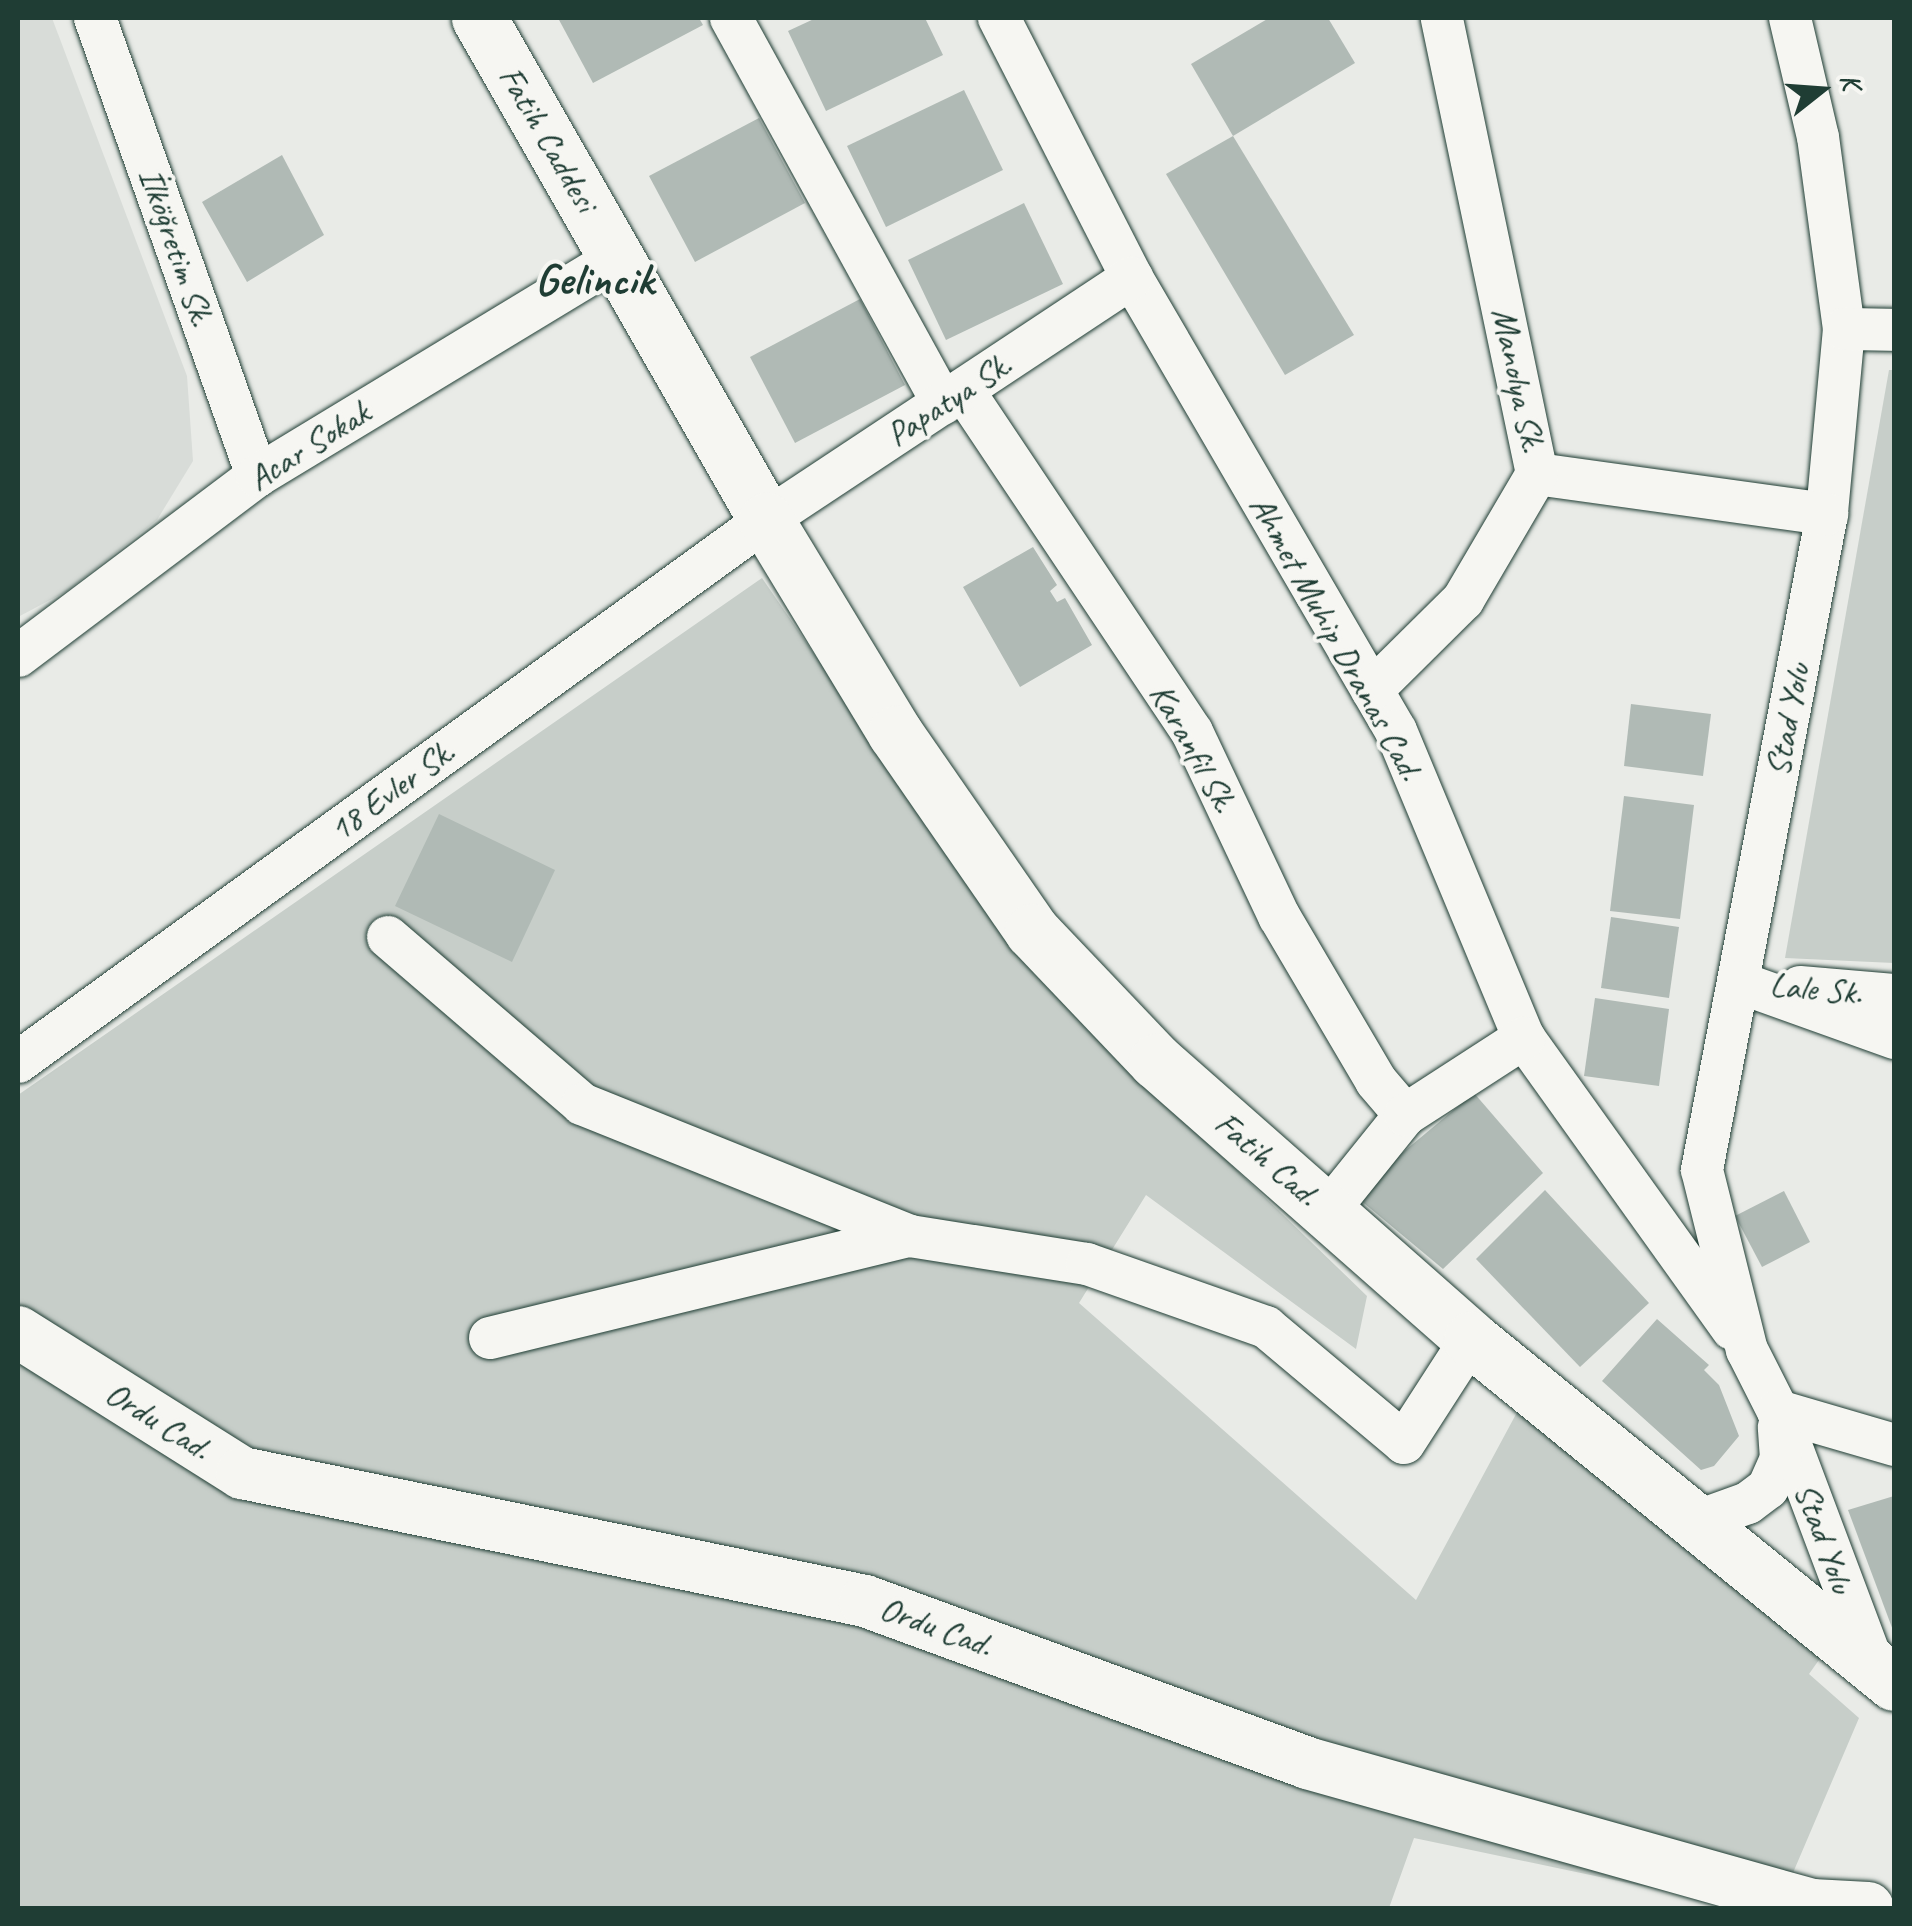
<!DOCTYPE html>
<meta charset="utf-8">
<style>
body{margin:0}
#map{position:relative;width:1912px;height:1926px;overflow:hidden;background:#e9ebe7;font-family:Caveat,sans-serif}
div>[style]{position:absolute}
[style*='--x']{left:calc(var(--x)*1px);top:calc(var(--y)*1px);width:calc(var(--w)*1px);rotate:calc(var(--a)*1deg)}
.built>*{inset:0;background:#d8dcd8}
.green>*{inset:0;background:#c7cec9}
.building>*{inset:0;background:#b0bab5}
.roads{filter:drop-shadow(0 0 2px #1f3d34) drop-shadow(0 0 2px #1f3d34)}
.minor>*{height:42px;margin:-21px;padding:0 21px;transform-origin:21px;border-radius:21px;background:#f6f6f2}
.major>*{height:52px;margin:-26px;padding:0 26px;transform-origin:26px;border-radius:26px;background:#f6f6f2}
.highway>*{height:55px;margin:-27.5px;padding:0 27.5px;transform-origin:27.5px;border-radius:27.5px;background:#f6f6f2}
span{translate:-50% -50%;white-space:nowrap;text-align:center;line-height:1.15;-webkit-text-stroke:8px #f6f6f2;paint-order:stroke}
.street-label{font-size:35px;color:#1f3d34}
.district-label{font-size:45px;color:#1f3d34;font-weight:700}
.frame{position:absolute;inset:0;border:20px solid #1f3d34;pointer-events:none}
.north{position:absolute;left:1772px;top:40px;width:100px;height:100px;-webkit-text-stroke:8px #f6f6f2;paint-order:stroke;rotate:73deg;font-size:28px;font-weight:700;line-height:40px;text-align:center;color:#1f3d34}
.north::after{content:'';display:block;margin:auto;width:35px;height:45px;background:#1f3d34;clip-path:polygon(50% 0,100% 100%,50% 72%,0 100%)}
</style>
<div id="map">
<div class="built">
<i style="clip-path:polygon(18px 18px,52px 18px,187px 376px,193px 461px,157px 520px,67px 591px,18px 617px)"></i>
</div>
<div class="green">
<i style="clip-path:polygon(1889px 370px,1894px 370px,1894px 963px,1785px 958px)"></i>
<i style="clip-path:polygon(762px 578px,1034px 974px,1367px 1296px,1356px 1349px,1146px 1195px,1079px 1303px,1416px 1600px,1522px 1403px,1838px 1633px,1809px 1674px,1859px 1718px,1778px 1908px,1747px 1908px,1414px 1838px,1389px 1908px,18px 1908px,18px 1095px)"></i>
</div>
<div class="building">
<i style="clip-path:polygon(558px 18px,699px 18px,703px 25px,593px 83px)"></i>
<i style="clip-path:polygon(816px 18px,925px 18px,943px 55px,826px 111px,788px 31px)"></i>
<i style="clip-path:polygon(1269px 18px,1328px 18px,1355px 63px,1233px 136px,1191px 64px)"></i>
<i style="clip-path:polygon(964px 90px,1003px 170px,886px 227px,847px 146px)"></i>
<i style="clip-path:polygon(759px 118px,805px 203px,695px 262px,649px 176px)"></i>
<i style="clip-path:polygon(1233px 136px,1354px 335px,1285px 375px,1166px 174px)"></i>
<i style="clip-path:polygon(282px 155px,324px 235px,247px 282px,202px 202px)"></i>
<i style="clip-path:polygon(1024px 203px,1063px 284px,946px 340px,908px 260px)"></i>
<i style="clip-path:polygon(860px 299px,905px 385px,795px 443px,750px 357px)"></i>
<i style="clip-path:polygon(1033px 547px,1057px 585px,1050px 591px,1057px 602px,1065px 598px,1092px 645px,1020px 687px,963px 587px)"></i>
<i style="clip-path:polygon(1631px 704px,1711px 714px,1703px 776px,1624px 766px)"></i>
<i style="clip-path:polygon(1624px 796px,1694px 805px,1680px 919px,1610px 911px)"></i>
<i style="clip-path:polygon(439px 814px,555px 870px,512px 962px,395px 906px)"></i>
<i style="clip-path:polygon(1611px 917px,1679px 927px,1669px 998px,1601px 988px)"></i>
<i style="clip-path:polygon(1595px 998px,1669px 1009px,1659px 1086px,1584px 1076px)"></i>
<i style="clip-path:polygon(1474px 1093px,1543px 1173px,1443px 1269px,1353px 1194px)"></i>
<i style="clip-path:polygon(1545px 1190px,1649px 1303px,1580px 1367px,1476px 1259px)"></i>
<i style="clip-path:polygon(1784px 1191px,1810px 1242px,1762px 1267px,1735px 1216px)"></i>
<i style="clip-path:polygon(1657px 1319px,1709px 1365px,1704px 1370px,1719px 1385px,1739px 1436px,1714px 1466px,1701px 1470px,1602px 1381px)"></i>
<i style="clip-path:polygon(1894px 1496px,1894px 1633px,1848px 1510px)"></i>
</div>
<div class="roads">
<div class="minor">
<i style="--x:95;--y:18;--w:486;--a:70.5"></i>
<i style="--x:731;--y:18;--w:440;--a:61.2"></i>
<i style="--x:999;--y:18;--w:292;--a:62.9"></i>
<i style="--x:1132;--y:278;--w:524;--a:59.77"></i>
<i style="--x:1396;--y:731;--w:333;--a:67.4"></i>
<i style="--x:1524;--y:1038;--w:358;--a:54.4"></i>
<i style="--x:1790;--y:18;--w:122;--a:76.8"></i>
<i style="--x:1818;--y:137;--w:194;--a:82.3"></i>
<i style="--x:1844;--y:329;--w:186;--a:95.3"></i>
<i style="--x:1827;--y:514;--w:668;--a:100.79"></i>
<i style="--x:1702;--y:1170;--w:186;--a:76"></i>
<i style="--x:1747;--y:1350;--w:68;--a:63.1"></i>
<i style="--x:1778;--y:1411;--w:270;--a:69.4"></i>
<i style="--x:1844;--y:329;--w:50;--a:1.1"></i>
<i style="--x:963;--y:390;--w:412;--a:56.2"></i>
<i style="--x:1192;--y:732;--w:204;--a:64.7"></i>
<i style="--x:1279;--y:916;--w:191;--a:59.5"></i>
<i style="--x:1376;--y:1081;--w:45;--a:49.5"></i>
<i style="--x:1537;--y:474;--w:293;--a:7.9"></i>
<i style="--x:18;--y:656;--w:299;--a:-37"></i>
<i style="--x:257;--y:476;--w:419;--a:-31.2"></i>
<i style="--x:1372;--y:690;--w:128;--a:-44.7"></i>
<i style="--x:1463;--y:600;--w:146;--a:-59.6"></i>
<i style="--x:1537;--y:474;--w:466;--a:-101.8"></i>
<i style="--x:388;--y:937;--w:256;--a:40.7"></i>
<i style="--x:582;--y:1104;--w:354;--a:21.9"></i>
<i style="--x:910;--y:1236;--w:179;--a:9"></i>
<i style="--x:1087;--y:1264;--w:190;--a:19.4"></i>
<i style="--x:1266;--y:1327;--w:180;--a:40"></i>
<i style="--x:1404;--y:1443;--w:124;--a:-57.2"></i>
<i style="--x:1738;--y:982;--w:166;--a:19.7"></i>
<i style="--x:1800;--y:987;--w:94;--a:4.9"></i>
<i style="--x:18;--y:1062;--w:924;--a:-35.93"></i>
<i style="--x:766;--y:520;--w:439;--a:-33.5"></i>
<i style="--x:1327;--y:1212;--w:124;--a:-51.2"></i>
<i style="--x:1405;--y:1115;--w:142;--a:-32.9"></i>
<i style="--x:490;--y:1338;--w:432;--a:-13.7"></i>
<i style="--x:1778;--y:1411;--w:121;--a:16.3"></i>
<i style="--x:1698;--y:1521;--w:53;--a:-19.8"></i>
<i style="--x:1748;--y:1503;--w:25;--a:-37"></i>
<i style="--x:1768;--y:1488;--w:32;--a:-66"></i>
<i style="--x:1781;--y:1459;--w:32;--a:-94"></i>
</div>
<div class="major">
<i style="--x:18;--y:1332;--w:265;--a:32.2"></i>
<i style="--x:242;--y:1473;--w:636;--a:11.61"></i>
<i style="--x:865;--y:1601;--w:471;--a:20.1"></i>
<i style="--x:1307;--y:1763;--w:525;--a:15.71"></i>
<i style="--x:1812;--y:1905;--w:56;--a:3.1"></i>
</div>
<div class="highway">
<i style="--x:479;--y:18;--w:578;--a:60.24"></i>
<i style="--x:766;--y:520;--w:249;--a:58.8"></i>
<i style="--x:895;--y:733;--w:241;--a:55.3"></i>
<i style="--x:1032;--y:931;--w:180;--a:46.4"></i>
<i style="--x:1156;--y:1061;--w:420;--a:41.4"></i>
<i style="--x:1471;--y:1339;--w:545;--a:39.12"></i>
</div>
</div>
<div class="street-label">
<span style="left:548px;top:139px;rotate:60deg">Fatih Caddesi</span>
<span style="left:176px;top:247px;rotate:71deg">İlköğretim Sk.</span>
<span style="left:1518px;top:380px;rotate:78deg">Manolya Sk.</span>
<span style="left:949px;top:400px;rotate:-33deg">Papatya Sk.</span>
<span style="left:309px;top:446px;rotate:-32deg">Acar Sokak</span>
<span style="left:1336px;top:638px;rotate:61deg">Ahmet Muhip Dranas Cad.</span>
<span style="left:1788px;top:720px;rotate:-79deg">Stad Yolu</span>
<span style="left:1193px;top:748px;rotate:61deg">Karanfil Sk.</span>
<span style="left:392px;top:791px;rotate:-36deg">18 Evler Sk.</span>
<span style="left:1816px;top:989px;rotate:5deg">Lale Sk.</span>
<span style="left:1267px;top:1159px;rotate:41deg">Fatih Cad.</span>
<span style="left:158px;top:1421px;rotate:32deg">Ordu Cad.</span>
<span style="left:1824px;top:1538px;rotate:70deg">Stad Yolu</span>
<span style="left:936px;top:1627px;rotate:20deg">Ordu Cad.</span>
</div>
<div class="district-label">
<span style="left:594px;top:280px">Gelincik</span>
</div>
<div class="frame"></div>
<div class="north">K</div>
</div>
